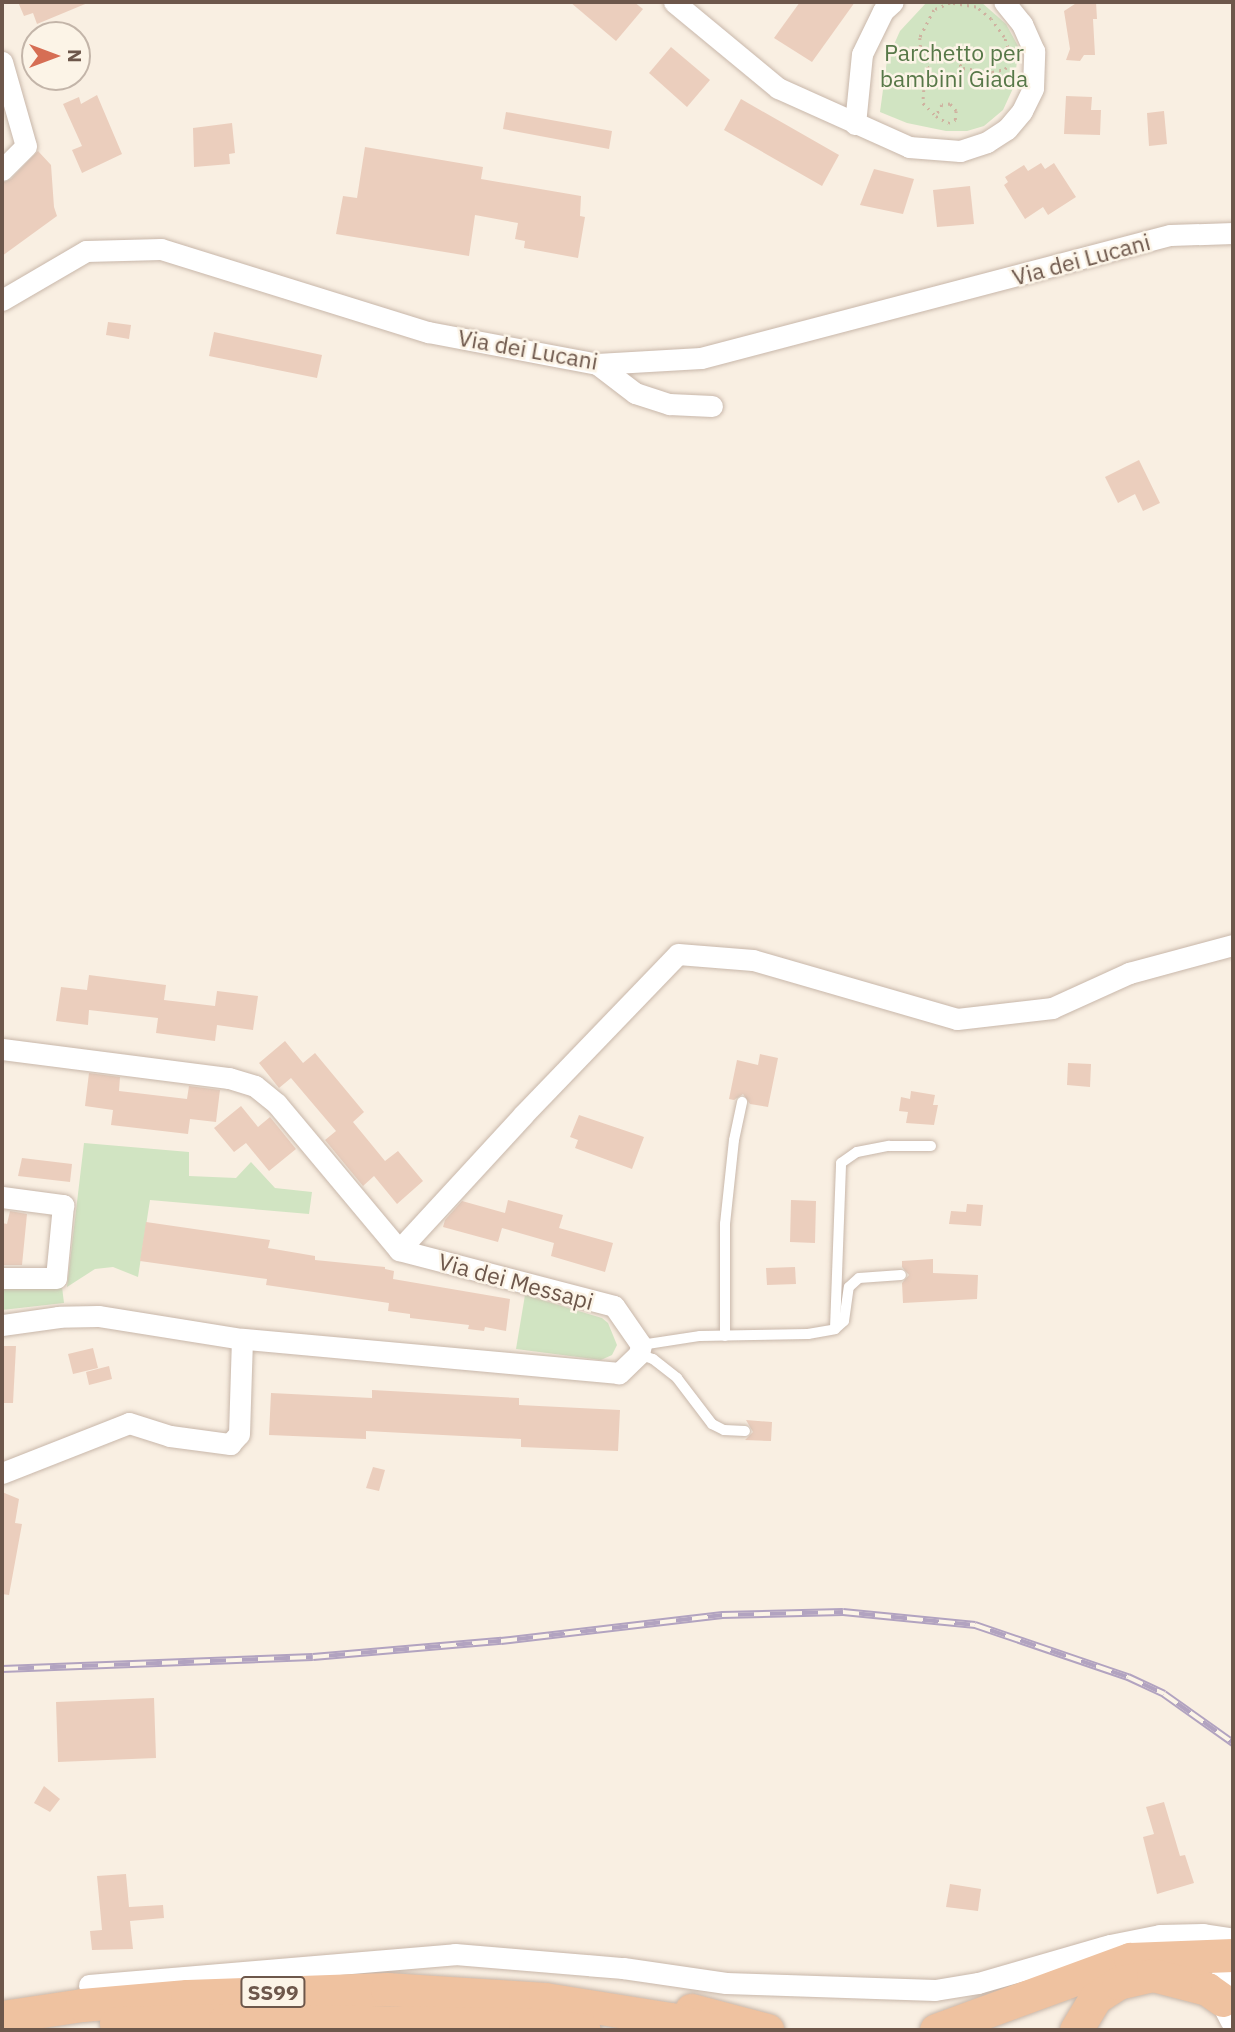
<!DOCTYPE html>
<style>
body{margin:0}
#map{position:relative;width:1235px;height:2032px;overflow:hidden;background:#f9efe2;font-family:"IBM Plex Sans",sans-serif}
div>[style]{position:absolute}
[style*='--x']{left:calc(var(--x)*1px);top:calc(var(--y)*1px);width:calc(var(--w)*1px);rotate:calc(var(--a)*1deg)}
.green>*{inset:0;background:#d1e4c2}
.building>*{inset:0;background:#ebcebd}
.path>*{height:2.5px;margin-top:-1.25px;transform-origin:0;background:repeating-linear-gradient(90deg,#cfb2a0 0 2px,transparent 0 7px)}
.roads{filter:drop-shadow(0 0 2px #c8b7aa) drop-shadow(0 0 2px #c8b7aa)}
.service>*{height:10px;margin:-5px;padding:0 5px;transform-origin:5px;border-radius:5px;background:#fff}
.minor>*{height:21px;margin:-10.5px;padding:0 10.5px;transform-origin:10.5px;border-radius:10.5px;background:#fff}
.tertiary>*{height:26px;margin:-13px;padding:0 13px;transform-origin:13px;border-radius:13px;background:#fff}
.trunk>*{height:33px;margin:-16.5px;padding:0 16.5px;transform-origin:16.5px;border-radius:16.5px;background:#efc2a0}
.rail>*{height:8px;margin-top:-4px;transform-origin:0;background:repeating-linear-gradient(90deg,#fcf4e7 0 16px,#b2a3c0 0 32px);box-sizing:border-box;border-block:2px solid #b2a3c0}
span{translate:-50% -50%;white-space:nowrap;text-align:center;line-height:1.15;-webkit-text-stroke:5px #fcf4e7;paint-order:stroke}
.shield-label span{padding:2px 5px;background:#fcf4e7;border:2px solid;border-radius:5px;-webkit-text-stroke-width:0}
.shield-label{font-size:21px;color:#6d574b;font-weight:700}
.park-label{font-size:23px;color:#577848}
.street-label{font-size:23px;color:#6d574b}
.frame{position:absolute;inset:0;border:4px solid #6d574b;pointer-events:none}
.north{position:absolute;left:21px;top:21px;width:70px;height:70px;box-sizing:border-box;background:#fcf4e7;border:2px solid #c3b5a9;border-radius:50%;rotate:90deg;font-size:19px;font-weight:700;line-height:28px;text-align:center;color:#6d574b}
.north::after{content:'';display:block;margin:auto;width:24px;height:32px;background:#d66e54;clip-path:polygon(50% 0,100% 100%,50% 72%,0 100%)}
</style>
<div id="map">
<div class="green">
<i style="clip-path:polygon(927px 2px,981px 2px,1006px 24px,1018px 46px,1015px 84px,1003px 110px,984px 126px,967px 131px,946px 131px,907px 123px,880px 112px,887px 60px,900px 31px)"></i>
<i style="clip-path:polygon(84px 1143px,189px 1152px,189px 1176px,236px 1178px,251px 1162px,275px 1188px,312px 1192px,309px 1214px,150px 1200px,138px 1277px,113px 1267px,95px 1269px,67px 1287px)"></i>
<i style="clip-path:polygon(2px 1287px,62px 1287px,64px 1303px,2px 1310px)"></i>
<i style="clip-path:polygon(525px 1295px,602px 1318px,608px 1323px,617px 1345px,612px 1355px,601px 1360px,516px 1349px)"></i>
</div>
<div class="building">
<i style="clip-path:polygon(18px 2px,90px 2px,37px 24px,33px 13px,24px 16px)"></i>
<i style="clip-path:polygon(570px 2px,634px 2px,643px 9px,616px 41px)"></i>
<i style="clip-path:polygon(800px 2px,855px 2px,812px 62px,774px 38px)"></i>
<i style="clip-path:polygon(1078px 2px,1096px 2px,1097px 19px,1093px 19px,1095px 55px,1084px 55px,1080px 61px,1066px 60px,1070px 49px,1064px 11px)"></i>
<i style="clip-path:polygon(671px 47px,710px 80px,687px 107px,649px 73px)"></i>
<i style="clip-path:polygon(97px 95px,122px 154px,82px 173px,72px 150px,82px 146px,63px 104px,79px 97px,81px 104px)"></i>
<i style="clip-path:polygon(1066px 96px,1092px 97px,1091px 110px,1101px 110px,1100px 135px,1064px 134px)"></i>
<i style="clip-path:polygon(741px 99px,839px 155px,822px 186px,724px 130px)"></i>
<i style="clip-path:polygon(1164px 111px,1167px 144px,1149px 146px,1147px 113px)"></i>
<i style="clip-path:polygon(506px 112px,612px 131px,609px 149px,503px 129px)"></i>
<i style="clip-path:polygon(232px 123px,235px 153px,229px 154px,230px 164px,194px 167px,193px 128px)"></i>
<i style="clip-path:polygon(365px 147px,483px 167px,481px 179px,581px 196px,580px 216px,585px 217px,578px 258px,524px 248px,525px 241px,515px 239px,518px 223px,475px 215px,469px 256px,336px 234px,343px 196px,357px 198px)"></i>
<i style="clip-path:polygon(38px 151px,51px 165px,54px 207px,57px 216px,2px 256px,2px 183px,11px 179px)"></i>
<i style="clip-path:polygon(1041px 163px,1045px 169px,1054px 163px,1076px 197px,1048px 215px,1043px 207px,1025px 219px,1004px 185px,1008px 182px,1005px 177px,1024px 165px,1028px 171px)"></i>
<i style="clip-path:polygon(874px 169px,914px 179px,903px 214px,860px 205px)"></i>
<i style="clip-path:polygon(970px 186px,974px 224px,937px 227px,933px 190px)"></i>
<i style="clip-path:polygon(108px 322px,131px 325px,129px 339px,106px 335px)"></i>
<i style="clip-path:polygon(214px 332px,322px 355px,317px 378px,209px 356px)"></i>
<i style="clip-path:polygon(1139px 460px,1160px 503px,1143px 511px,1135px 494px,1118px 503px,1105px 477px)"></i>
<i style="clip-path:polygon(89px 975px,166px 985px,164px 1000px,215px 1006px,217px 991px,258px 996px,253px 1030px,217px 1025px,215px 1041px,156px 1033px,158px 1018px,89px 1010px,88px 1025px,56px 1021px,61px 987px,87px 990px)"></i>
<i style="clip-path:polygon(285px 1041px,303px 1063px,315px 1053px,364px 1112px,353px 1122px,385px 1161px,398px 1151px,423px 1181px,397px 1204px,374px 1176px,363px 1186px,325px 1140px,336px 1131px,291px 1078px,279px 1088px,259px 1063px)"></i>
<i style="clip-path:polygon(760px 1054px,778px 1058px,768px 1107px,750px 1104px,743px 1094px,734px 1100px,729px 1099px,737px 1060px,758px 1065px)"></i>
<i style="clip-path:polygon(1068px 1063px,1091px 1064px,1090px 1087px,1067px 1085px)"></i>
<i style="clip-path:polygon(89px 1073px,120px 1077px,119px 1091px,187px 1099px,189px 1086px,220px 1090px,216px 1122px,190px 1119px,188px 1134px,111px 1125px,113px 1110px,85px 1106px)"></i>
<i style="clip-path:polygon(911px 1091px,935px 1095px,933px 1105px,938px 1105px,934px 1125px,906px 1123px,908px 1112px,899px 1111px,901px 1097px,910px 1099px)"></i>
<i style="clip-path:polygon(241px 1106px,258px 1127px,270px 1117px,296px 1149px,269px 1171px,246px 1143px,234px 1152px,214px 1128px)"></i>
<i style="clip-path:polygon(579px 1115px,644px 1137px,632px 1169px,575px 1148px,578px 1140px,570px 1137px)"></i>
<i style="clip-path:polygon(22px 1158px,72px 1164px,70px 1182px,18px 1176px)"></i>
<i style="clip-path:polygon(508px 1200px,563px 1215px,559px 1228px,613px 1243px,605px 1272px,551px 1256px,554px 1243px,502px 1228px,498px 1242px,443px 1227px,445px 1220px,462px 1201px,505px 1213px)"></i>
<i style="clip-path:polygon(791px 1200px,816px 1201px,815px 1243px,790px 1242px)"></i>
<i style="clip-path:polygon(967px 1204px,983px 1205px,981px 1226px,949px 1224px,951px 1211px,966px 1212px)"></i>
<i style="clip-path:polygon(10px 1211px,27px 1214px,22px 1265px,2px 1265px,2px 1223px,7px 1224px)"></i>
<i style="clip-path:polygon(146px 1222px,270px 1240px,268px 1248px,315px 1256px,315px 1260px,385px 1267px,385px 1269px,394px 1271px,393px 1279px,510px 1299px,506px 1331px,485px 1327px,484px 1331px,468px 1329px,469px 1325px,410px 1318px,410px 1314px,388px 1311px,389px 1303px,266px 1285px,267px 1279px,140px 1261px)"></i>
<i style="clip-path:polygon(933px 1259px,933px 1273px,978px 1275px,977px 1299px,903px 1303px,902px 1283px,909px 1275px,902px 1267px,902px 1261px)"></i>
<i style="clip-path:polygon(795px 1267px,796px 1284px,767px 1285px,766px 1268px)"></i>
<i style="clip-path:polygon(2px 1346px,16px 1346px,13px 1403px,2px 1403px)"></i>
<i style="clip-path:polygon(93px 1348px,98px 1368px,73px 1374px,68px 1354px)"></i>
<i style="clip-path:polygon(109px 1366px,112px 1379px,89px 1385px,86px 1372px)"></i>
<i style="clip-path:polygon(372px 1390px,519px 1398px,519px 1405px,620px 1410px,618px 1451px,521px 1447px,521px 1439px,366px 1431px,366px 1439px,269px 1435px,271px 1393px,372px 1398px)"></i>
<i style="clip-path:polygon(746px 1420px,772px 1422px,771px 1441px,745px 1440px,753px 1432px)"></i>
<i style="clip-path:polygon(373px 1467px,385px 1470px,379px 1491px,366px 1488px)"></i>
<i style="clip-path:polygon(2px 1492px,19px 1499px,15px 1523px,22px 1524px,9px 1595px,2px 1594px)"></i>
<i style="clip-path:polygon(154px 1698px,156px 1758px,58px 1762px,56px 1702px)"></i>
<i style="clip-path:polygon(44px 1786px,60px 1799px,50px 1812px,34px 1803px)"></i>
<i style="clip-path:polygon(1164px 1802px,1180px 1856px,1185px 1855px,1194px 1883px,1157px 1894px,1143px 1837px,1154px 1834px,1146px 1807px)"></i>
<i style="clip-path:polygon(126px 1874px,129px 1907px,163px 1905px,164px 1918px,130px 1921px,133px 1949px,92px 1950px,90px 1931px,102px 1930px,97px 1876px)"></i>
<i style="clip-path:polygon(950px 1884px,981px 1889px,978px 1911px,946px 1907px)"></i>
</div>
<div class="path">
<i style="--x:921;--y:54;--w:23;--a:2"></i>
<i style="--x:944;--y:55;--w:12;--a:20"></i>
<i style="--x:955;--y:59;--w:12;--a:48"></i>
<i style="--x:963;--y:68;--w:29;--a:8"></i>
<i style="--x:992;--y:72;--w:13;--a:-13"></i>
<i style="--x:1005;--y:69;--w:7;--a:-56"></i>
<i style="--x:1009;--y:63;--w:9;--a:-84"></i>
<i style="--x:1010;--y:54;--w:18;--a:-109"></i>
<i style="--x:1004;--y:37;--w:22;--a:-126"></i>
<i style="--x:991;--y:19;--w:19;--a:-141"></i>
<i style="--x:976;--y:7;--w:26;--a:-171"></i>
<i style="--x:950;--y:3;--w:17;--a:156"></i>
<i style="--x:934;--y:10;--w:31;--a:117"></i>
<i style="--x:920;--y:38;--w:16;--a:86"></i>
<i style="--x:921;--y:54;--w:26;--a:62"></i>
<i style="--x:933;--y:77;--w:9;--a:18"></i>
<i style="--x:942;--y:80;--w:21;--a:151"></i>
<i style="--x:924;--y:90;--w:13;--a:94"></i>
<i style="--x:923;--y:103;--w:18;--a:45"></i>
<i style="--x:936;--y:116;--w:14;--a:30"></i>
<i style="--x:948;--y:123;--w:8;--a:-23"></i>
<i style="--x:955;--y:120;--w:9;--a:-84"></i>
<i style="--x:956;--y:111;--w:9;--a:-131"></i>
<i style="--x:950;--y:104;--w:8;--a:173"></i>
<i style="--x:942;--y:105;--w:13;--a:119"></i>
</div>
<div class="roads">
<div class="service">
<i style="--x:835;--y:1329;--w:166;--a:-87.9"></i>
<i style="--x:841;--y:1163;--w:19;--a:-35"></i>
<i style="--x:857;--y:1152;--w:33;--a:-11"></i>
<i style="--x:889;--y:1146;--w:42;--a:0"></i>
<i style="--x:725;--y:1336;--w:112;--a:-90"></i>
<i style="--x:725;--y:1224;--w:84;--a:-83.9"></i>
<i style="--x:734;--y:1140;--w:39;--a:-78"></i>
<i style="--x:641;--y:1345;--w:60;--a:-8.7"></i>
<i style="--x:700;--y:1336;--w:108;--a:-1.1"></i>
<i style="--x:808;--y:1334;--w:27;--a:-10"></i>
<i style="--x:835;--y:1329;--w:12;--a:-42"></i>
<i style="--x:844;--y:1321;--w:34;--a:-82"></i>
<i style="--x:849;--y:1287;--w:13;--a:-42"></i>
<i style="--x:859;--y:1278;--w:42;--a:-4.1"></i>
<i style="--x:639;--y:1354;--w:15;--a:20"></i>
<i style="--x:653;--y:1359;--w:31;--a:38"></i>
<i style="--x:677;--y:1378;--w:58;--a:52.7"></i>
<i style="--x:712;--y:1424;--w:13;--a:27"></i>
<i style="--x:724;--y:1430;--w:21;--a:3"></i>
</div>
<div class="minor">
<i style="--x:674;--y:2;--w:135;--a:39.6"></i>
<i style="--x:778;--y:88;--w:144;--a:24.2"></i>
<i style="--x:909;--y:147;--w:51;--a:4.5"></i>
<i style="--x:960;--y:151;--w:28;--a:-18"></i>
<i style="--x:987;--y:142;--w:24;--a:-33"></i>
<i style="--x:1007;--y:129;--w:23;--a:-50"></i>
<i style="--x:1022;--y:111;--w:25;--a:-64"></i>
<i style="--x:1033;--y:88;--w:37;--a:-88"></i>
<i style="--x:1034;--y:51;--w:30;--a:-114"></i>
<i style="--x:1022;--y:24;--w:28;--a:-129"></i>
<i style="--x:2;--y:62;--w:87;--a:74.1"></i>
<i style="--x:26;--y:146;--w:34;--a:135"></i>
<i style="--x:855;--y:124;--w:70;--a:-84.3"></i>
<i style="--x:862;--y:54;--w:48;--a:-64"></i>
<i style="--x:883;--y:11;--w:13;--a:-42"></i>
<i style="--x:2;--y:300;--w:97;--a:-30.3"></i>
<i style="--x:86;--y:251;--w:75;--a:-1.5"></i>
<i style="--x:161;--y:249;--w:280;--a:17.3"></i>
<i style="--x:428;--y:332;--w:172;--a:10.7"></i>
<i style="--x:597;--y:364;--w:104;--a:-3.3"></i>
<i style="--x:701;--y:358;--w:485;--a:-14.7"></i>
<i style="--x:1170;--y:235;--w:63;--a:-1.8"></i>
<i style="--x:597;--y:364;--w:48;--a:37.3"></i>
<i style="--x:635;--y:393;--w:36;--a:18"></i>
<i style="--x:669;--y:404;--w:43;--a:2.7"></i>
<i style="--x:2;--y:1049;--w:229;--a:7.3"></i>
<i style="--x:229;--y:1078;--w:27;--a:17"></i>
<i style="--x:255;--y:1086;--w:28;--a:39"></i>
<i style="--x:277;--y:1104;--w:190;--a:50.1"></i>
<i style="--x:399;--y:1250;--w:222;--a:14.6"></i>
<i style="--x:614;--y:1306;--w:47;--a:55.3"></i>
<i style="--x:641;--y:1345;--w:9;--a:103"></i>
<i style="--x:639;--y:1354;--w:28;--a:136"></i>
<i style="--x:619;--y:1373;--w:379;--a:-174.8"></i>
<i style="--x:242;--y:1339;--w:146;--a:-170.9"></i>
<i style="--x:98;--y:1316;--w:39;--a:179"></i>
<i style="--x:59;--y:1317;--w:58;--a:172"></i>
<i style="--x:2;--y:1197;--w:62;--a:7.5"></i>
<i style="--x:63;--y:1205;--w:73;--a:95.5"></i>
<i style="--x:56;--y:1278;--w:54;--a:180"></i>
<i style="--x:399;--y:1250;--w:183;--a:-47.4"></i>
<i style="--x:523;--y:1115;--w:223;--a:-46.1"></i>
<i style="--x:678;--y:954;--w:75;--a:4.6"></i>
<i style="--x:753;--y:960;--w:212;--a:16.1"></i>
<i style="--x:957;--y:1019;--w:96;--a:-6.6"></i>
<i style="--x:1052;--y:1008;--w:85;--a:-24.4"></i>
<i style="--x:1129;--y:973;--w:108;--a:-15.1"></i>
<i style="--x:2;--y:1473;--w:136;--a:-21.5"></i>
<i style="--x:129;--y:1423;--w:43;--a:17.6"></i>
<i style="--x:170;--y:1436;--w:61;--a:7.6"></i>
<i style="--x:230;--y:1444;--w:13;--a:-48"></i>
<i style="--x:239;--y:1434;--w:95;--a:-88.2"></i>
<i style="--x:89;--y:1985;--w:367;--a:-4.8"></i>
<i style="--x:455;--y:1954;--w:169;--a:4.8"></i>
<i style="--x:623;--y:1968;--w:104;--a:8.3"></i>
<i style="--x:726;--y:1983;--w:209;--a:1.9"></i>
<i style="--x:935;--y:1990;--w:44;--a:-9.2"></i>
<i style="--x:978;--y:1983;--w:137;--a:-16.1"></i>
<i style="--x:1110;--y:1945;--w:51;--a:-11.3"></i>
<i style="--x:1160;--y:1935;--w:43;--a:-1.3"></i>
<i style="--x:1203;--y:1934;--w:30;--a:9"></i>
</div>
<div class="tertiary">
<i style="--x:1233;--y:1959;--w:26;--a:115"></i>
<i style="--x:1222;--y:1983;--w:17;--a:87"></i>
<i style="--x:1223;--y:2000;--w:22;--a:63"></i>
</div>
<div class="trunk">
<i style="--x:691;--y:2010;--w:79;--a:14.7"></i>
<i style="--x:2;--y:2017;--w:81;--a:-8.5"></i>
<i style="--x:82;--y:2005;--w:105;--a:-4.9"></i>
<i style="--x:187;--y:1996;--w:200;--a:-2"></i>
<i style="--x:387;--y:1989;--w:158;--a:3.6"></i>
<i style="--x:545;--y:1999;--w:127;--a:9.1"></i>
<i style="--x:670;--y:2019;--w:45;--a:14"></i>
<i style="--x:116;--y:2023;--w:109;--a:-1.6"></i>
<i style="--x:225;--y:2020;--w:300;--a:0.8"></i>
<i style="--x:525;--y:2024;--w:59;--a:5.8"></i>
<i style="--x:936;--y:2030;--w:207;--a:-20.1"></i>
<i style="--x:1130;--y:1959;--w:103;--a:-2.2"></i>
<i style="--x:1076;--y:2030;--w:37;--a:-59"></i>
<i style="--x:1095;--y:1998;--w:27;--a:-33"></i>
<i style="--x:1118;--y:1983;--w:36;--a:-13"></i>
<i style="--x:1153;--y:1975;--w:56;--a:14.5"></i>
<i style="--x:1207;--y:1989;--w:19;--a:35"></i>
</div>
</div>
<div class="rail">
<i style="--x:2;--y:1669;--w:311;--a:-2.2"></i>
<i style="--x:313;--y:1657;--w:189;--a:-4.9"></i>
<i style="--x:501;--y:1641;--w:223;--a:-6.7"></i>
<i style="--x:722;--y:1615;--w:121;--a:-1.4"></i>
<i style="--x:843;--y:1612;--w:133;--a:5.6"></i>
<i style="--x:975;--y:1625;--w:162;--a:18.8"></i>
<i style="--x:1128;--y:1677;--w:40;--a:25"></i>
<i style="--x:1164;--y:1694;--w:85;--a:35.4"></i>
</div>
<div class="shield-label">
<span style="left:273px;top:1992px">SS99</span>
</div>
<div class="park-label">
<span style="left:954px;top:65px">Parchetto per<br>bambini Giada</span>
</div>
<div class="street-label">
<span style="left:1081px;top:259px;rotate:-15deg">Via dei Lucani</span>
<span style="left:528px;top:349px;rotate:10deg">Via dei Lucani</span>
<span style="left:516px;top:1281px;rotate:15deg">Via dei Messapi</span>
</div>
<div class="frame"></div>
<div class="north">N</div>
</div>
